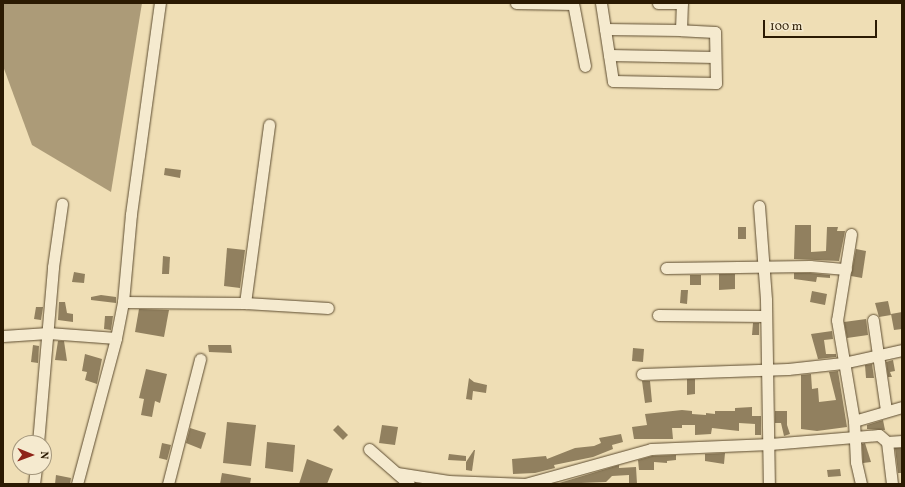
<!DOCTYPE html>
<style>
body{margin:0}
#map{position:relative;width:905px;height:487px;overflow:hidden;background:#efdeb5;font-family:Vollkorn,serif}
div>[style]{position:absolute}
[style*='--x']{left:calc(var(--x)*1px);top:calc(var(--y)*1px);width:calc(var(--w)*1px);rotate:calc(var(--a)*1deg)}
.water>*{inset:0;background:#ac9b78}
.building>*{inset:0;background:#91805f}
.roads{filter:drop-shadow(0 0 1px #5c4b2f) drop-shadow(0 0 1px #5c4b2f)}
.minor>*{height:11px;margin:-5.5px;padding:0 5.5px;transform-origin:5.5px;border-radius:5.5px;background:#f5eacf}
span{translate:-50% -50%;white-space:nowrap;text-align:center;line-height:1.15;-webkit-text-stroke:4px #f5eacf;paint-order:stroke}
.frame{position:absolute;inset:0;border:4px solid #2b1a02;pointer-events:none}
.north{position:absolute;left:12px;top:435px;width:40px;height:40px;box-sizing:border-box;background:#f5eacf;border:1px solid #a4977d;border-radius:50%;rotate:91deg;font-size:11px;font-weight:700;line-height:16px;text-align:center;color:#2b1a02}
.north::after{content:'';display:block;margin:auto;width:14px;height:18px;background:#8f2418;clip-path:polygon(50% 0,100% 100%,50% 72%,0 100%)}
.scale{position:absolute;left:763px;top:20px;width:114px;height:18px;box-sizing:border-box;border:2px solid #2b1a02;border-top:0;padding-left:5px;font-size:12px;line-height:14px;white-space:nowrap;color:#2b1a02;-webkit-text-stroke:3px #f5eacf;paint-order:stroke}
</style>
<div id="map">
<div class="water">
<i style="clip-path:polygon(3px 3px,142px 3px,111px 192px,32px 145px,3px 66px)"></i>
</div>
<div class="building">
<i style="clip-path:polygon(165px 168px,181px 170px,180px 178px,164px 175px)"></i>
<i style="clip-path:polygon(795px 225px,811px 225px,811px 252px,826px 251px,827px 227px,838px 227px,837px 231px,845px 231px,839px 261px,794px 259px)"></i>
<i style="clip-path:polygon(738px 227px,746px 227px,746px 239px,738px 239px)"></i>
<i style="clip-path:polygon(227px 248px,245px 250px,240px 288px,224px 286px)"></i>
<i style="clip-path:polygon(856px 249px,866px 251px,862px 278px,851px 276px)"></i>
<i style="clip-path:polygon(163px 256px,170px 257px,169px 274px,162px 274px)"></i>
<i style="clip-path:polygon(74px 272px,85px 274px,84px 283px,72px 282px)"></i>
<i style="clip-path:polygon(794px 273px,810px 273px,830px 275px,830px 278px,817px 277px,816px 282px,794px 279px)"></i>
<i style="clip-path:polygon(719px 274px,735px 274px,735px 289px,719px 290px)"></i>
<i style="clip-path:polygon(690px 275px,701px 275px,701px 285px,690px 285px)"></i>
<i style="clip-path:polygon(681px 290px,688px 290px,687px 304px,680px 303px)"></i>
<i style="clip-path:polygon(812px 291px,827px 294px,825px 305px,810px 302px)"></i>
<i style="clip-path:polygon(101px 295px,116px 297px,116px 303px,91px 300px,91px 297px)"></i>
<i style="clip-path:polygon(888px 301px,891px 315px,879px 317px,875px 303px)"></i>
<i style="clip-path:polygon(59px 302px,65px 302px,67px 313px,73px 314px,73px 322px,58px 320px)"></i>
<i style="clip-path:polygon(36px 307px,43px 307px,41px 320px,34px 319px)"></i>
<i style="clip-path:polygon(139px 309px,169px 310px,164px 337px,135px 332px)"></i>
<i style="clip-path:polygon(902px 312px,902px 329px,894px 330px,891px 314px)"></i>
<i style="clip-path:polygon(105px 316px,113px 316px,111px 330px,104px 329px)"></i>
<i style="clip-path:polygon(866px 319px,868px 335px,847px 338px,844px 322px)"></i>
<i style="clip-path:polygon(753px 323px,759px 323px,759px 335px,752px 335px)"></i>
<i style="clip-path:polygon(832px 331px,833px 339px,824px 340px,826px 354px,836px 354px,836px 357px,818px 359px,811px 334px)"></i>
<i style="clip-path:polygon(58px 341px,64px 341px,67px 361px,55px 360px)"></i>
<i style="clip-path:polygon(33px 345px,39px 346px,38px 363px,31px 362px)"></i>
<i style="clip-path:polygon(208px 345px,231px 345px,232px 353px,209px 352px)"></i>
<i style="clip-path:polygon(633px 348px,644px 349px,643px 362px,632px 361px)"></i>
<i style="clip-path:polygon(85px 354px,102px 359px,97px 384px,85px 380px,87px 372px,82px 371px)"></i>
<i style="clip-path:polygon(893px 360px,895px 371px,890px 372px,892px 377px,888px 377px,886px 362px)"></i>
<i style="clip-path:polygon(872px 364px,874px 378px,866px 378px,865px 365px)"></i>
<i style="clip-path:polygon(146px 369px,167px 374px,160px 403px,155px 401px,152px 417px,141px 415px,144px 399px,139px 398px)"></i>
<i style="clip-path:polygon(838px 371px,847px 427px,817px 431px,801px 429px,801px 375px,811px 374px,812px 389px,818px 388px,819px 402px,836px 400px,829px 372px)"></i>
<i style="clip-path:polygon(469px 378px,474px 382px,487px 385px,486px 393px,473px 391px,472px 400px,466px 399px)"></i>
<i style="clip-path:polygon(687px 379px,695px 379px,695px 394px,687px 395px)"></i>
<i style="clip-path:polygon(642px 381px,650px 381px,652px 402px,645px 403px)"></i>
<i style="clip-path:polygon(752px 407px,752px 416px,761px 416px,761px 435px,755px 435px,755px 424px,739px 423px,739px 431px,712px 428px,711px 434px,695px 435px,695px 425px,682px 425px,682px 428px,672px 428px,673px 439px,634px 439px,632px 427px,647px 425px,645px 414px,682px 410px,692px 411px,692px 414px,706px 415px,706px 413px,715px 414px,715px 411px,735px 411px,735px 408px)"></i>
<i style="clip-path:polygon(775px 411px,787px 411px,787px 425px,790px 434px,784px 436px,781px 423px,775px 423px)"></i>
<i style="clip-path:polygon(883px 420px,885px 430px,867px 429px,867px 425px)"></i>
<i style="clip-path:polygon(227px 422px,256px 425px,251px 466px,223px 463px)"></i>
<i style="clip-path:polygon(338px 425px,348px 435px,343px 440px,333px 430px)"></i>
<i style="clip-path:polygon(382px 425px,398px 427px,395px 445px,379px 443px)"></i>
<i style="clip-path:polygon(190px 428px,206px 433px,201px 449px,186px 443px)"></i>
<i style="clip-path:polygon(621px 434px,623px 442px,612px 445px,613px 449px,593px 457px,554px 465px,555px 468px,535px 473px,513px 474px,512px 459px,546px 456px,547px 459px,575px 448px,594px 446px,601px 443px,599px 438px)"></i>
<i style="clip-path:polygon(267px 442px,295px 445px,293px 472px,265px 468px)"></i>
<i style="clip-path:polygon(162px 443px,171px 445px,167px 460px,159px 458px)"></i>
<i style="clip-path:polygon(865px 443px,871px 462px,863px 463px,862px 444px)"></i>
<i style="clip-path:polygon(895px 448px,902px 448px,902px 473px,898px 473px)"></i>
<i style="clip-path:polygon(474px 450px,475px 450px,472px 471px,466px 470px,466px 462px)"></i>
<i style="clip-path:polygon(725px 453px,724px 464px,705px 461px,705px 454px)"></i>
<i style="clip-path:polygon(449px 454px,466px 456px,466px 461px,448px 460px)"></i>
<i style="clip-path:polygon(676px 455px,676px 460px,667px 461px,667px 463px,654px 462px,654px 470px,639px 470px,638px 460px,652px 456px)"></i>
<i style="clip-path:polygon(307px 459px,333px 469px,327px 484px,299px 484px)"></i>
<i style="clip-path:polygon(619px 465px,619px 468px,636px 467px,637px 484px,629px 484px,629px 475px,612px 476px,606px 482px,556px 484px)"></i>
<i style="clip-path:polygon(840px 469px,841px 476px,828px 477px,827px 470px)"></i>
<i style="clip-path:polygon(222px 473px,251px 478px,250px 484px,220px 484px)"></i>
<i style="clip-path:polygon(56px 475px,71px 478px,70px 484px,55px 484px)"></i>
</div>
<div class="roads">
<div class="minor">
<i style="--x:516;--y:3;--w:57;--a:1"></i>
<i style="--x:573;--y:3;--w:64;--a:79.2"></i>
<i style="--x:601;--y:3;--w:79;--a:81.3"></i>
<i style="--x:613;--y:81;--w:103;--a:1.1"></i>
<i style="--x:716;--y:83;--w:51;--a:-91.1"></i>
<i style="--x:715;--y:32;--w:34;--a:-177"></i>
<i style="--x:681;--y:30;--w:27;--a:-88"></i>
<i style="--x:658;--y:3;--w:24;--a:0"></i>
<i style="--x:605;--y:29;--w:76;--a:0.8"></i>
<i style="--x:609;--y:55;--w:106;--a:1.1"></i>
<i style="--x:759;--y:206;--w:94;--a:85.7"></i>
<i style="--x:766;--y:300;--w:184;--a:89.1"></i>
<i style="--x:851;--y:234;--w:87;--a:99.2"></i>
<i style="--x:837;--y:320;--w:102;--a:80.4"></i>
<i style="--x:854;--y:421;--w:41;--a:87.2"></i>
<i style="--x:856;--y:462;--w:23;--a:77"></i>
<i style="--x:666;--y:268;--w:144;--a:-0.8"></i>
<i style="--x:810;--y:266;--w:36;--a:5"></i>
<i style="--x:123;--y:302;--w:122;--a:0.5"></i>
<i style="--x:245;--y:303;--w:83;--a:3.4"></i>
<i style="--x:245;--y:303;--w:180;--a:-82.3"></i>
<i style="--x:658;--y:315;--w:108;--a:0.5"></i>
<i style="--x:873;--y:320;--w:91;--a:81.8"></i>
<i style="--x:3;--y:336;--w:45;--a:-3.8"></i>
<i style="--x:48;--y:333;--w:68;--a:4.2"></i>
<i style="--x:642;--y:374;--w:146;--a:-2"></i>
<i style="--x:788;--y:369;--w:55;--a:-6.2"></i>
<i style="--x:843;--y:363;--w:60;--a:-12.4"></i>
<i style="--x:854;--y:421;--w:50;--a:-16.3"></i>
<i style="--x:887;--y:442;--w:15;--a:-4"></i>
<i style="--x:38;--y:443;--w:177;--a:-85.1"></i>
<i style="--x:53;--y:267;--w:64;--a:-81.9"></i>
<i style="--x:369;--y:449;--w:53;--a:41.2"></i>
<i style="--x:397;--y:473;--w:52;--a:8.9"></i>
<i style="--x:448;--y:481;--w:78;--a:2.2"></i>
<i style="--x:34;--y:484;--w:17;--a:-83"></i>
<i style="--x:77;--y:484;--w:151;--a:-75"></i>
<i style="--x:116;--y:338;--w:37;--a:-79"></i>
<i style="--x:123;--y:302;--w:88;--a:-84.8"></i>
<i style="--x:131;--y:214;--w:213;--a:-82.2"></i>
<i style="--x:168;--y:484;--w:129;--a:-75.6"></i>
<i style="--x:525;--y:484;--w:131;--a:-15.5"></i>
<i style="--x:651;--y:449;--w:119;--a:-2.4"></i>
<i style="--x:770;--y:444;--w:109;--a:-4.7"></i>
<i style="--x:879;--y:435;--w:11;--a:41"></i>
<i style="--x:887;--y:442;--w:42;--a:83.2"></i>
</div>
</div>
<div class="frame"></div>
<div class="north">N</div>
<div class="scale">100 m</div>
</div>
